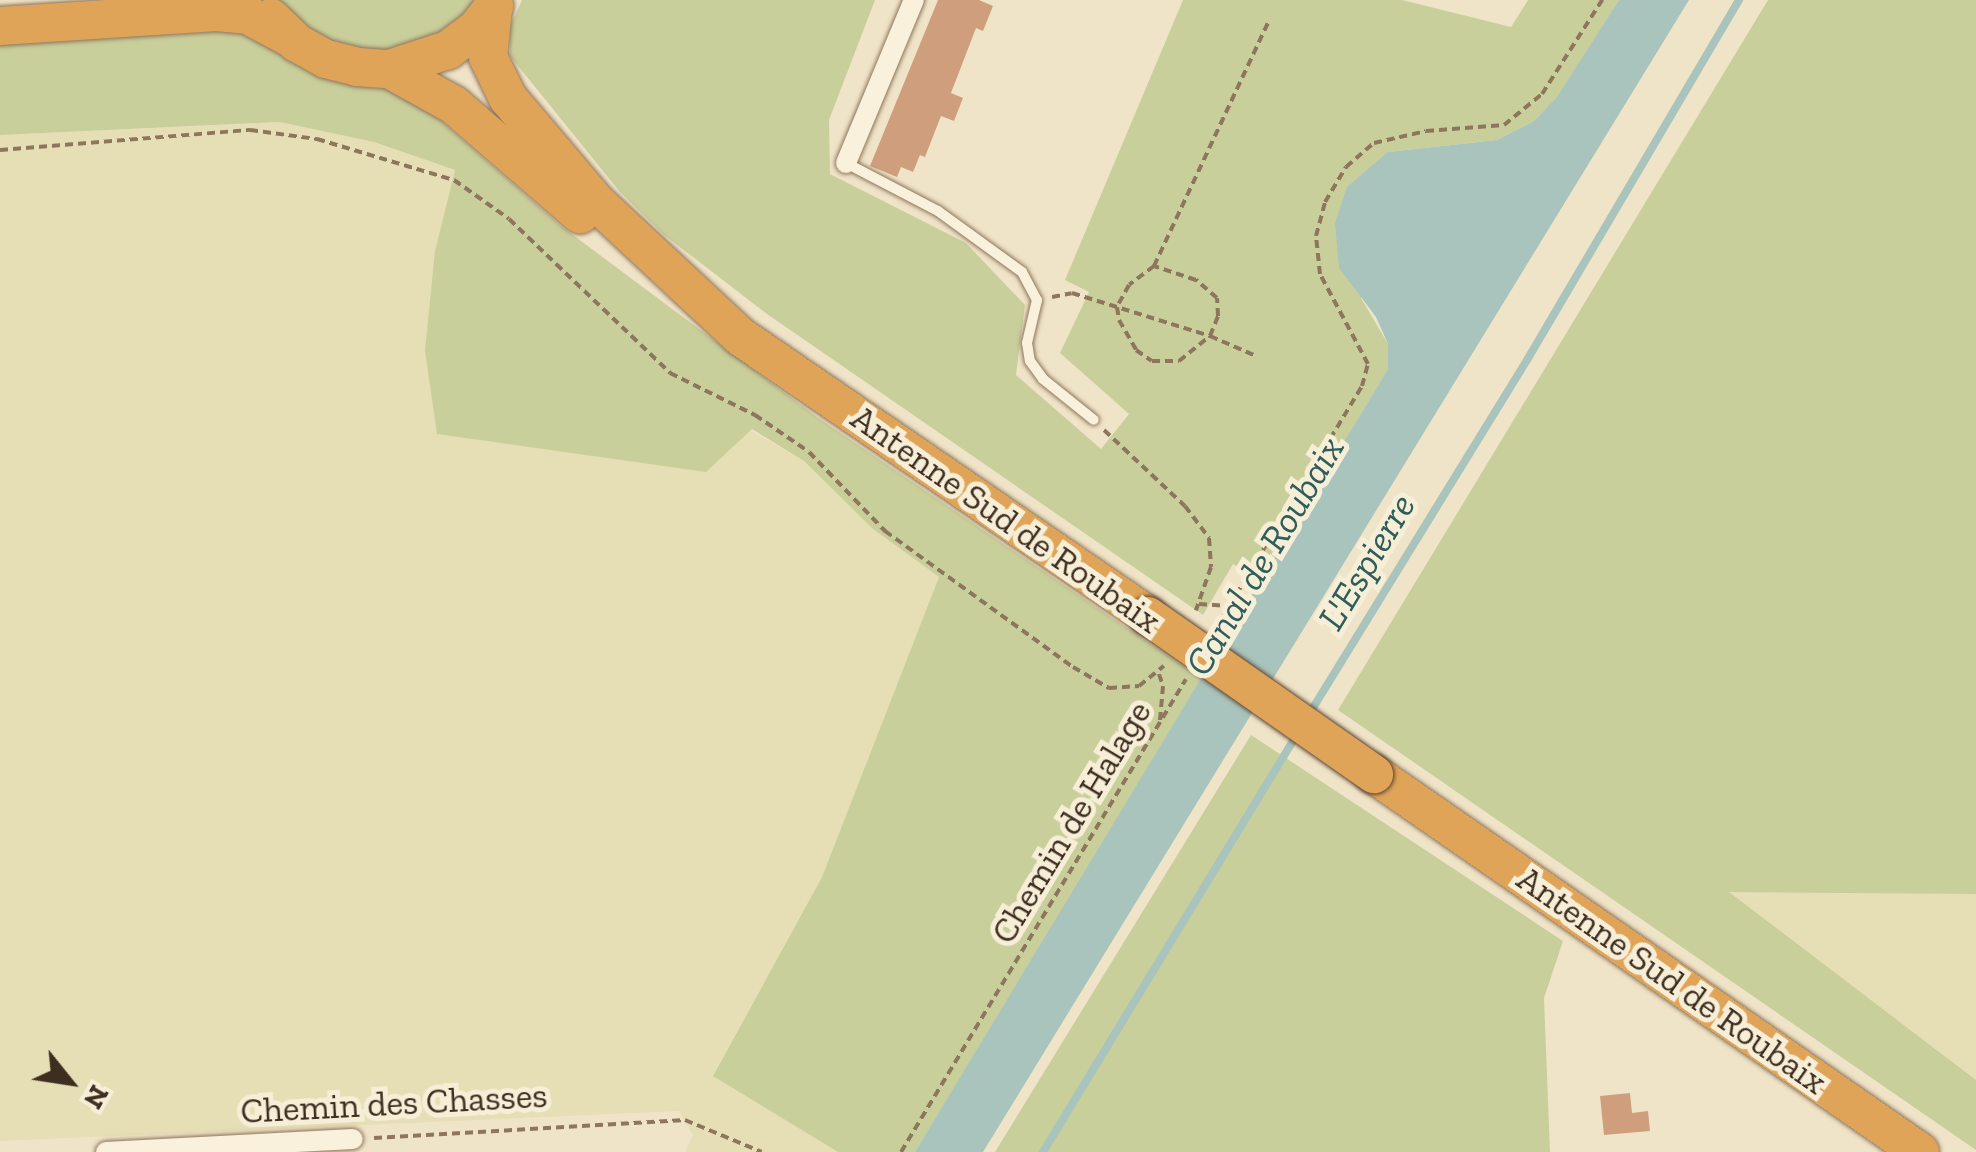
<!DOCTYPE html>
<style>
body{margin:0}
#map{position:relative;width:1976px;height:1152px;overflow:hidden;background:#f0e4c8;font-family:"Zilla Slab",serif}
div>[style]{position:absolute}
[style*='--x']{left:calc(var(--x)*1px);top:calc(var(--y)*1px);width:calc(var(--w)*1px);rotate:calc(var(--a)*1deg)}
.farmland>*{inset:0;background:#e6deb5}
.green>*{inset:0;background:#c9cf9b}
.water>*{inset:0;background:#a9c4bc}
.stream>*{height:8px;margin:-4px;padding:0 4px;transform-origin:4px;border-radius:4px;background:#a9c4bc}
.building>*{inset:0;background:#cf9f7d}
.path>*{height:4px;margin-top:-2px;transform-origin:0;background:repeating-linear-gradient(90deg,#8d765c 0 8px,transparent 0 13px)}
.roads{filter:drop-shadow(0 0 2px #8d765c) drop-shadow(0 0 2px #8d765c)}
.lane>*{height:10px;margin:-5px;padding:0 5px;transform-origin:5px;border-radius:5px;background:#faf1dc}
.street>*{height:20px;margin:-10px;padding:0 10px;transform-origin:10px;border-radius:10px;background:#faf1dc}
.highway>*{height:38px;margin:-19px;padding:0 19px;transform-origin:19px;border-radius:19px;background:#e0a458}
.bridges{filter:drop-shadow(0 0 2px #5b4430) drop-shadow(0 0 2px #5b4430)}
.highway-bridge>*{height:38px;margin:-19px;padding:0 19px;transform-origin:19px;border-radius:19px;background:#e0a458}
span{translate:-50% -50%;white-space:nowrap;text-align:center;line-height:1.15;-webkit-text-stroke:10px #f7eed8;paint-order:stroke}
.street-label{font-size:35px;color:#3d2e20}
.water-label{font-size:38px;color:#2f5d5a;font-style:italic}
.north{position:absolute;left:20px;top:1032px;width:100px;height:100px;-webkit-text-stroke:8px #f7eed8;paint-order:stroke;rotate:120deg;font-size:28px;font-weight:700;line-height:40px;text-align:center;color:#3d2e20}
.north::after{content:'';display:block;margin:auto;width:35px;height:45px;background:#3d2e20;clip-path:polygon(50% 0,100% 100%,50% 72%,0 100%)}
</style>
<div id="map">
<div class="farmland">
<i style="clip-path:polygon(281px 122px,374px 142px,455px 170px,435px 251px,804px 461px,873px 529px,939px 577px,822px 877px,713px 1075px,838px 1152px,685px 1152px,693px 1135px,679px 1111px,0 1141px,0 135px)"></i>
<i style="clip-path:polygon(1727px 891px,1976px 894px,1976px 1080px)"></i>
</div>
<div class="green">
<i style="clip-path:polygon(278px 0,481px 0,469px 14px,417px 47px,365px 53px,323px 40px)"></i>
<i style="clip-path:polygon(522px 0,875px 0,829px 120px,830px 174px,966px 243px,1025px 305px,1016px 375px,1101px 449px,1129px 414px,1060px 353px,1089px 292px,1065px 280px,1183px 0,1402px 0,1511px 27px,1528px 0,1619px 0,1558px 97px,1534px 121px,1497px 140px,1388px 152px,1361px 298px,1388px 344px,1388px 369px,1261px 581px,1233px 564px,1203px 615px,767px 314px,663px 234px,620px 192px,510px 56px,510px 26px)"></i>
<i style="clip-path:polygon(1768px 0,1976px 0,1976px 894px,1729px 892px,1976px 1080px,1976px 1150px,1338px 710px)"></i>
<i style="clip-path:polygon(244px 30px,399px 92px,432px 113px,561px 226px,817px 417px,1203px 680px,915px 1152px,838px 1152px,713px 1076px,822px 877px,939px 577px,873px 529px,804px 461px,752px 429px,706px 472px,437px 434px,425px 351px,435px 251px,455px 170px,374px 142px,280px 122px,0 135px,0 42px)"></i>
<i style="clip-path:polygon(1251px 735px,1563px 941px,1544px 998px,1550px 1152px,995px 1152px)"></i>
</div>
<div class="water">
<i style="clip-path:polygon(1619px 0,1689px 0,983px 1152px,915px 1152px,1388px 369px,1388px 344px,1376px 317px,1339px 268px,1335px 223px,1347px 187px,1388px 152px,1497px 140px,1534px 121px,1557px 97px)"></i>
</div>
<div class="stream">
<i style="--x:1308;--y:716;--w:418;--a:-58.4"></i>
<i style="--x:1527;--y:360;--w:418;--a:-59.5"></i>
<i style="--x:1043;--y:1152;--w:491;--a:-58.7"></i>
</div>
<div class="building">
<i style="clip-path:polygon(938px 0,979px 0,993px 6px,983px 31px,976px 28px,951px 93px,963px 98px,954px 121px,941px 116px,925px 157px,920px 155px,913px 172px,901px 167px,897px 177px,870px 166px)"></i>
<i style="clip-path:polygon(1630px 1093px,1632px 1113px,1648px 1111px,1650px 1131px,1604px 1135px,1600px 1096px)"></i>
</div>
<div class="path">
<i style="--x:0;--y:150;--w:251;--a:-4.6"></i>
<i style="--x:250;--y:130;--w:68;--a:7.7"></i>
<i style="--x:317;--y:139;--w:143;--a:16.7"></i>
<i style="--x:454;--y:180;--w:67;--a:35.3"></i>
<i style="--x:509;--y:219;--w:223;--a:43.7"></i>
<i style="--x:670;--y:373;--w:95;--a:26.3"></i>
<i style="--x:755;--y:415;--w:65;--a:34.4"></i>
<i style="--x:809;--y:452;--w:110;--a:46.1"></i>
<i style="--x:885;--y:531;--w:232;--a:35.9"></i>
<i style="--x:1073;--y:667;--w:42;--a:30.3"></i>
<i style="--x:1109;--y:688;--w:30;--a:-4"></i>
<i style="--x:1139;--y:686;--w:32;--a:-39"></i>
<i style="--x:1154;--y:266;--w:31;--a:143"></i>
<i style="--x:1129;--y:285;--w:25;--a:119"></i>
<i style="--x:1117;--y:307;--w:13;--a:81"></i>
<i style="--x:1119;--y:320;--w:34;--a:60"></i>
<i style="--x:1136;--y:350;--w:19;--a:35"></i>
<i style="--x:1152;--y:361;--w:27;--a:0"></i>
<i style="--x:1179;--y:361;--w:40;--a:-39"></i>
<i style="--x:1210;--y:336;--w:22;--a:-68"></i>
<i style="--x:1218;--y:316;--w:18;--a:-93"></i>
<i style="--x:1217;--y:298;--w:28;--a:-139"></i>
<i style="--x:1196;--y:280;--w:44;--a:-161.6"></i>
<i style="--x:1154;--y:266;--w:271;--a:-64.9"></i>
<i style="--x:1052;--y:297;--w:20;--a:-11"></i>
<i style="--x:1072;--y:293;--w:145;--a:17.3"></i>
<i style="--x:1210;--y:336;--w:48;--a:23.4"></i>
<i style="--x:1104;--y:430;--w:111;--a:43.2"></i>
<i style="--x:1185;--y:506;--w:40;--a:53"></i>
<i style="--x:1209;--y:538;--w:29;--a:86"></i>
<i style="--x:1211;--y:567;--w:46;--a:109.2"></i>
<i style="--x:1199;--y:604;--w:30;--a:4"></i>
<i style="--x:1216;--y:628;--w:283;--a:-58.9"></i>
<i style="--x:1362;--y:386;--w:23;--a:-75"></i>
<i style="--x:1368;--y:364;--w:102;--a:-118.1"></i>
<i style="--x:1320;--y:274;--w:38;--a:-96"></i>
<i style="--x:1316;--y:236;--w:35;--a:-75"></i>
<i style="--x:1325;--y:202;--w:41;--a:-59"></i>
<i style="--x:1346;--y:167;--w:37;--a:-41"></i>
<i style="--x:1374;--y:143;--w:53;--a:-13"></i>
<i style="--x:1426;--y:131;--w:78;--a:-4.4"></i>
<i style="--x:1504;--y:125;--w:49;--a:-39.2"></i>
<i style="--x:1542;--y:94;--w:112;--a:-57.4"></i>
<i style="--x:1159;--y:674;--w:13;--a:72"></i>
<i style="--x:1163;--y:686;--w:37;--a:95"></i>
<i style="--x:374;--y:1138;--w:312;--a:-3.3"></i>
<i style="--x:685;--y:1120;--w:83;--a:22.6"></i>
<i style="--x:901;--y:1152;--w:552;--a:-58.93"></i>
</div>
<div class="roads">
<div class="lane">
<i style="--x:846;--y:163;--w:104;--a:27.6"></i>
<i style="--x:938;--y:211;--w:104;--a:36"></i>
<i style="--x:1022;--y:272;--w:32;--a:62"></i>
<i style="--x:1037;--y:300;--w:44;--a:103.1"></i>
<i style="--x:1027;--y:343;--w:18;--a:81"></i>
<i style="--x:1030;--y:361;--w:22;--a:54"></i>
<i style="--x:1043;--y:379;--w:65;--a:38.8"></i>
</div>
<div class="street">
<i style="--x:846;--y:163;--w:177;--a:-67.4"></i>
<i style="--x:106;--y:1152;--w:247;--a:-3"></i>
</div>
<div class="highway">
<i style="--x:493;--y:8;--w:49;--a:95.8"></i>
<i style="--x:488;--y:57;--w:46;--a:64"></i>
<i style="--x:508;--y:98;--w:135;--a:49.8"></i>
<i style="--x:595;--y:201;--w:200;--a:43"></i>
<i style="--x:741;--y:337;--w:493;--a:34.4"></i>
<i style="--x:271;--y:18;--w:36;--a:44"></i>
<i style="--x:297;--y:43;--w:33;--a:29"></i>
<i style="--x:326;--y:59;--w:32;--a:14"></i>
<i style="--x:357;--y:67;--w:32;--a:4"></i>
<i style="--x:389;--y:69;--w:62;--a:-17.9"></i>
<i style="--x:448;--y:50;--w:36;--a:-37"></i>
<i style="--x:477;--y:28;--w:28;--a:-52"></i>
<i style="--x:0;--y:26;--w:216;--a:-3.7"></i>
<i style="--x:216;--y:12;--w:32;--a:5"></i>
<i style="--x:248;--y:15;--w:47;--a:28.2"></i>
<i style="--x:389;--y:69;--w:74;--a:29"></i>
<i style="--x:454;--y:105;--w:167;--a:40.9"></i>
<i style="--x:1374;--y:774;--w:664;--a:34.7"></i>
</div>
</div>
<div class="bridges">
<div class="highway-bridge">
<i style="--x:1148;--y:616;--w:276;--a:35"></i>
</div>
</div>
<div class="street-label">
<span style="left:1006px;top:519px;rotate:35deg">Antenne Sud de Roubaix</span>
<span style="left:1071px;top:822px;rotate:-59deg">Chemin de Halage</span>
<span style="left:1672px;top:980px;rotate:35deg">Antenne Sud de Roubaix</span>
<span style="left:394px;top:1103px;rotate:-3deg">Chemin des Chasses</span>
</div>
<div class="water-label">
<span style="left:1265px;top:556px;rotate:-59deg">Canal de Roubaix</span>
<span style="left:1367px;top:562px;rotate:-59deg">L'Espierre</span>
</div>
<div class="north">N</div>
</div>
